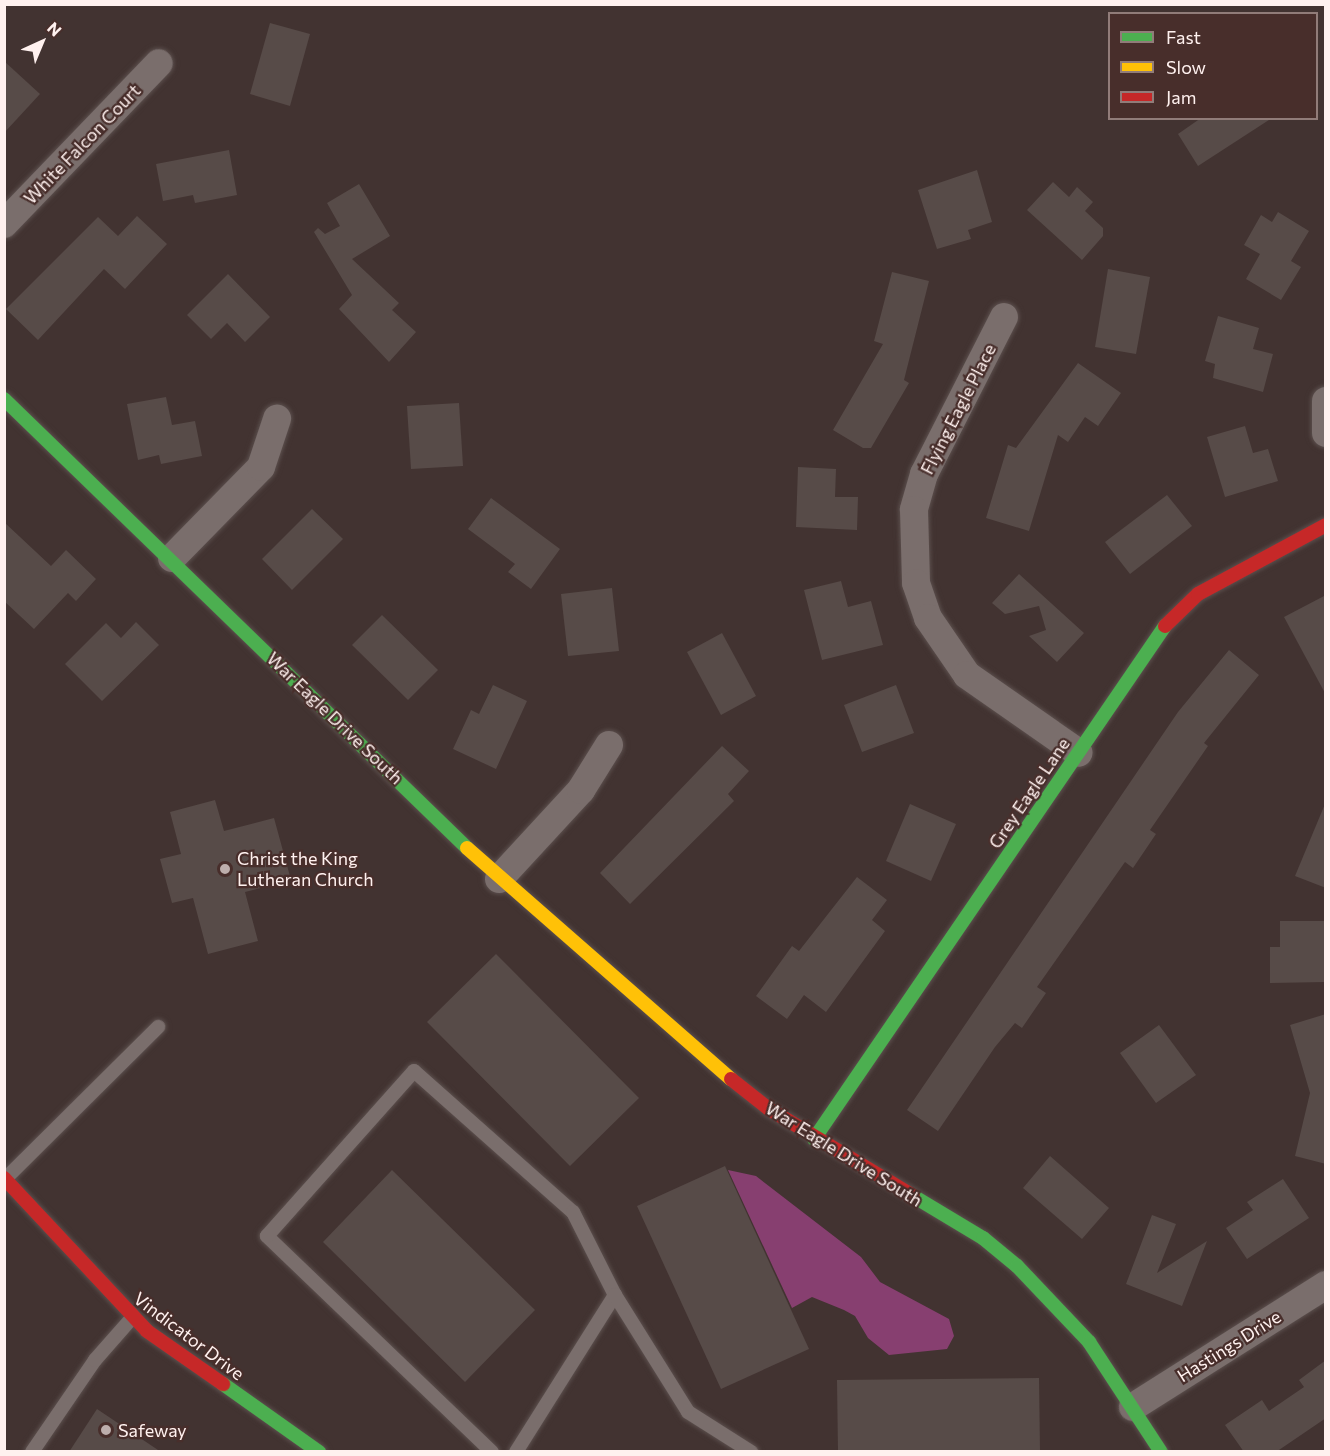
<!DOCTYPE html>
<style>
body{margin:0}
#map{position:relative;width:1330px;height:1456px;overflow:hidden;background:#423331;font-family:Commissioner,sans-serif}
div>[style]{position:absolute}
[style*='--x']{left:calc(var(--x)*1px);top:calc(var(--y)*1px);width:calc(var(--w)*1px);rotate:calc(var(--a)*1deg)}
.water>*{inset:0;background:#873f70}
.building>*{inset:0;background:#574b48}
.roads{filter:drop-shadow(0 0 2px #5b4f4d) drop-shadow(0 0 2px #5b4f4d)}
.lane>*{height:14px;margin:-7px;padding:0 7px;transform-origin:7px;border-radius:7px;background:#7a6e6c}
.street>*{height:28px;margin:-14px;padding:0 14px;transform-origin:14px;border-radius:14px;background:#7a6e6c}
.fast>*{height:14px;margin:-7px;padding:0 7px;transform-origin:7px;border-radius:7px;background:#4caf50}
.slow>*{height:14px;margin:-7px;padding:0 7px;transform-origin:7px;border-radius:7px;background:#ffc107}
.jam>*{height:14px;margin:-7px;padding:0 7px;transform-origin:7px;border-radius:7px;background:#c62828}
.dots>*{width:16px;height:16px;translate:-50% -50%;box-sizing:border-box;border:3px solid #482e2b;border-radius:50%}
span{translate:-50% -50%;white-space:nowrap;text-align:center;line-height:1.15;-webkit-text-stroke:4.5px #482e2b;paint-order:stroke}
.street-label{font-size:18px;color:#fff1ef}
.poi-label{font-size:18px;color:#fff1ef}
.left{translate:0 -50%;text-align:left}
.frame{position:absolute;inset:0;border:6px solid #fff1ef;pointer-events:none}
.legend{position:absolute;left:1108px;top:12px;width:210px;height:108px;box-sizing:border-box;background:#482e2b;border:2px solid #917c79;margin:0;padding:8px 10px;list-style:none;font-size:18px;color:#fff1ef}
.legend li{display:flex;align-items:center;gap:12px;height:30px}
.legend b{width:30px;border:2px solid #917c79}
.north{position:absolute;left:12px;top:12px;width:60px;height:60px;-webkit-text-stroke:4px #482e2b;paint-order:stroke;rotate:44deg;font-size:16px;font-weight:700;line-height:24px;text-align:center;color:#fff1ef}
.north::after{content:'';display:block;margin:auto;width:21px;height:27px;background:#fff1ef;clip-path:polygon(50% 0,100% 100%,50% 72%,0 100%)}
</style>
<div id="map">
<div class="water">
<i style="clip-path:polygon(728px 1170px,756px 1176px,861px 1257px,880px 1282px,949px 1319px,954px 1336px,947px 1349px,889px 1355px,868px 1338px,855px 1316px,844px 1310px,812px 1297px,792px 1308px)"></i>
</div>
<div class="building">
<i style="clip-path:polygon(270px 23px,310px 34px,290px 106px,250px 94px)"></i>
<i style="clip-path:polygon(4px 61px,40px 94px,4px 133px)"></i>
<i style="clip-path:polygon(1201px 118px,1272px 118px,1198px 166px,1178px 134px)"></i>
<i style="clip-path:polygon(229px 150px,237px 195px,195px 203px,193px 195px,163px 201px,156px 164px)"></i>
<i style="clip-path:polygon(977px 170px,992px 222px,968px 230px,971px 239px,937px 249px,918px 190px)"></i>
<i style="clip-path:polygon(1053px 182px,1069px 197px,1077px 187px,1093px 202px,1085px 211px,1103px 228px,1103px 236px,1082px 260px,1027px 210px)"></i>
<i style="clip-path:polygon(359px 184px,390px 236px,352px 259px,399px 303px,392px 310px,416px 332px,389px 362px,339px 309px,352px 295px,314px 232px,318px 228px,325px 234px,340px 226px,327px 203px)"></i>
<i style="clip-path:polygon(1278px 212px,1309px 231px,1291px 261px,1301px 267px,1281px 300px,1246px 279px,1260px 254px,1244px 245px,1261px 215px,1272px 222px)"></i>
<i style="clip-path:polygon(137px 216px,167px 244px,125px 289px,104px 269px,38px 340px,6px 309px,98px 217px,118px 236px)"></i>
<i style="clip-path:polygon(1108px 269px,1150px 277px,1136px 354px,1095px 347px)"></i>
<i style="clip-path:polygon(892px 272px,929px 281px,904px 380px,909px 383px,871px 448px,863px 448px,833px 430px,883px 344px,874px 341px)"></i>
<i style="clip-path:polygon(228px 274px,270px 317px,245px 342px,227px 323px,211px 339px,187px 315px)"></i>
<i style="clip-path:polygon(1218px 316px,1259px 328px,1253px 349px,1273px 354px,1263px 392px,1213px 378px,1215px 364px,1205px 361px)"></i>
<i style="clip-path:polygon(1078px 363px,1121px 393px,1098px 426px,1085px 417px,1068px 442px,1058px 435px,1029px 531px,986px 518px,1008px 445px,1016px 448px)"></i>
<i style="clip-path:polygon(166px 397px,172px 425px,195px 421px,202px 456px,161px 464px,159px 455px,138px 460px,127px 404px)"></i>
<i style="clip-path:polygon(459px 403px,463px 466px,411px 469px,407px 406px)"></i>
<i style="clip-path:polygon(1245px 426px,1253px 453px,1268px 449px,1278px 481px,1225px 497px,1207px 437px)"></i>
<i style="clip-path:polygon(798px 467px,836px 469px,835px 497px,858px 497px,857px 530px,796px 527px)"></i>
<i style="clip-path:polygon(1167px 495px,1192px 526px,1130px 574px,1105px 542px)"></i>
<i style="clip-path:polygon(491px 498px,560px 549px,531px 589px,508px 572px,515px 564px,468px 529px)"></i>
<i style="clip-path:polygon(312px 509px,343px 539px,292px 590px,262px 559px)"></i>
<i style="clip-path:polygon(4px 522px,51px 566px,66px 550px,96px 579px,76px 601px,68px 593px,34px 629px,4px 601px)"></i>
<i style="clip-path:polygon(1019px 574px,1084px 633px,1057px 662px,1029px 636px,1046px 630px,1039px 606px,1005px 614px,992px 603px)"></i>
<i style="clip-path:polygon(841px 581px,848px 607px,871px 601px,883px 645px,822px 660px,804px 590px)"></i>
<i style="clip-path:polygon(612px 588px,619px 651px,568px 656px,561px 594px)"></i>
<i style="clip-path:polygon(1326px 595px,1326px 695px,1284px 617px)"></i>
<i style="clip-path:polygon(382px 615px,438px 670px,408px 700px,352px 645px)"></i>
<i style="clip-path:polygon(136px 622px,159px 645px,102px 701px,65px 664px,106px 623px,121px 638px)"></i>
<i style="clip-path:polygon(722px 633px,756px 696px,721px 715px,687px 652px)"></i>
<i style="clip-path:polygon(1229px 650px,1259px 675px,1204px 743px,1208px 746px,1150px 830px,1156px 834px,1133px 868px,1125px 862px,1037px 987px,1046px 993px,1022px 1028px,1015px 1023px,995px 1047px,938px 1131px,907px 1110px,1178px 712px)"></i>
<i style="clip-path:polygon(493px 685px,527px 701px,496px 769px,453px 749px,471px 710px,479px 714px)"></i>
<i style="clip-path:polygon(896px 685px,914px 733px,862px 752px,844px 705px)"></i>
<i style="clip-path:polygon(722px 746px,749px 771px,728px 794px,734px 801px,630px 904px,600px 873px)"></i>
<i style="clip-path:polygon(215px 800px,224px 831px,274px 818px,291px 880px,245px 892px,258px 941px,208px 954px,193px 898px,172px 903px,160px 859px,181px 854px,170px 812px)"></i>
<i style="clip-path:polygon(910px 804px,956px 824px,931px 881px,886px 861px)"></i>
<i style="clip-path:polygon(1325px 804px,1326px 804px,1326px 888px,1295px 876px)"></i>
<i style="clip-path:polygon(857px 877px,887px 900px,872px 920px,885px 931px,826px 1012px,804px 995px,787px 1019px,756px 996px,792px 946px,799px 951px)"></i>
<i style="clip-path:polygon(1280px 921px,1326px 921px,1326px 982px,1270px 983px,1270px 947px,1280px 947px)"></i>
<i style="clip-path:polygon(496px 954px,639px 1098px,570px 1166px,427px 1022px)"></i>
<i style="clip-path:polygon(1326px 1014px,1326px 1164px,1295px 1156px,1310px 1093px,1290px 1025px)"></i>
<i style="clip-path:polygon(1159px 1025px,1196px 1075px,1156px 1103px,1120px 1053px)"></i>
<i style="clip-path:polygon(1050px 1156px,1109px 1208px,1082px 1239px,1023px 1188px)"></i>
<i style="clip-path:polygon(725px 1166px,809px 1349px,721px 1389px,637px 1206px)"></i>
<i style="clip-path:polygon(392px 1170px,535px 1310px,465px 1382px,323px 1242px)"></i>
<i style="clip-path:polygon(1283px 1179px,1309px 1218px,1247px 1259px,1226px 1228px,1253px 1210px,1247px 1202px)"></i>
<i style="clip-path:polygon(1152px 1215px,1176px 1224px,1157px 1273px,1207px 1241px,1182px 1306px,1126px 1284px)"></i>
<i style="clip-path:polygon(1326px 1360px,1326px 1418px,1276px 1452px,1244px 1452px,1225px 1425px,1262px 1400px,1269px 1411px,1304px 1387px,1299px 1380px)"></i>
<i style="clip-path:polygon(1039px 1378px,1040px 1452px,838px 1452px,837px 1380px)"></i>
<i style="clip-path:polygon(97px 1409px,161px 1452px,69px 1452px)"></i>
</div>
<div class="roads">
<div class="lane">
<i style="--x:5;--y:1179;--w:216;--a:-44.8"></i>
<i style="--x:32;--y:1452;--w:112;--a:-55.6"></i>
<i style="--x:95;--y:1360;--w:56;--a:-48.6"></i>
<i style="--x:492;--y:1452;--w:312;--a:-136.2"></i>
<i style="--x:267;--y:1236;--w:221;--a:-48.3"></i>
<i style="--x:414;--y:1071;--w:213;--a:41.6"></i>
<i style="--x:573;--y:1212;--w:93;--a:63.2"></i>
<i style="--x:516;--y:1452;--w:186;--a:-57.8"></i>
<i style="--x:615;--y:1295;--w:138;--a:58"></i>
<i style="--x:688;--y:1412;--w:75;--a:32.4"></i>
</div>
<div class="street">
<i style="--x:4;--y:224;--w:223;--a:-46.1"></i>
<i style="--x:1004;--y:317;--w:176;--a:117"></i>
<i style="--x:924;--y:474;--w:37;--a:106"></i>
<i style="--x:914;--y:510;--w:73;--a:88.4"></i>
<i style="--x:916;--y:583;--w:37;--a:71"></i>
<i style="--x:928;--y:618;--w:69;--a:55.6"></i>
<i style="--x:967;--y:675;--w:136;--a:34.9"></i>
<i style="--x:1326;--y:401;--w:32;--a:90"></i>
<i style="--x:172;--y:558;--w:127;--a:-45.6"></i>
<i style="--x:261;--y:467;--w:51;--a:-71.6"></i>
<i style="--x:499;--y:879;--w:121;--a:-47.3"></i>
<i style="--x:581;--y:790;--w:53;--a:-58.1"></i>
<i style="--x:1133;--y:1407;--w:228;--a:-32.3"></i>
</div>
<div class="fast">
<i style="--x:4;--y:399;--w:645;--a:44.12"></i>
<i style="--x:814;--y:1139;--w:622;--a:-55.62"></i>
<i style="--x:913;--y:1196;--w:82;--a:31"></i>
<i style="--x:983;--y:1238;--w:44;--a:39.5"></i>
<i style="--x:1017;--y:1266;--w:105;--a:46.5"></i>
<i style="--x:1089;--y:1342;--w:131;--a:56.8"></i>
<i style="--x:223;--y:1384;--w:118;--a:35.3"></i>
</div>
<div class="slow">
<i style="--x:467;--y:848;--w:351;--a:41.2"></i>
</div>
<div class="jam">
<i style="--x:1165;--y:626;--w:46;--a:-44.1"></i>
<i style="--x:1198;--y:594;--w:145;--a:-28.3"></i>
<i style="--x:731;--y:1079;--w:48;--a:38.3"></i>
<i style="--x:769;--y:1109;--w:168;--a:31.1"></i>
<i style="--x:4;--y:1178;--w:209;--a:46.9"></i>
<i style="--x:147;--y:1331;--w:93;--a:34.9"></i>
</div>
</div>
<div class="dots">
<i style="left:225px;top:869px;background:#bdaeac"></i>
<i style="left:106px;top:1430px;background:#bdaeac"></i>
</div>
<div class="street-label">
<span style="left:82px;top:144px;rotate:-46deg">White Falcon Court</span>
<span style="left:958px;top:409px;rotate:-63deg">Flying Eagle Place</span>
<span style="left:335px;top:718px;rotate:44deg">War Eagle Drive South</span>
<span style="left:1029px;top:793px;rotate:-56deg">Grey Eagle Lane</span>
<span style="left:844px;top:1154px;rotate:32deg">War Eagle Drive South</span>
<span style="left:189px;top:1336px;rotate:37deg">Vindicator Drive</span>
<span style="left:1229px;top:1346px;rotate:-32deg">Hastings Drive</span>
</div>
<div class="poi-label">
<span class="left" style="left:237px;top:869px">Christ the King<br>Lutheran Church</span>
<span class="left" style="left:118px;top:1430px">Safeway</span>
</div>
<div class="frame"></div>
<ul class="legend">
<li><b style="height:8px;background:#4caf50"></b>Fast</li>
<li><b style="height:8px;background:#ffc107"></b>Slow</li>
<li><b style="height:8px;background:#c62828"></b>Jam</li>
</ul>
<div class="north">N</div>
</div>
